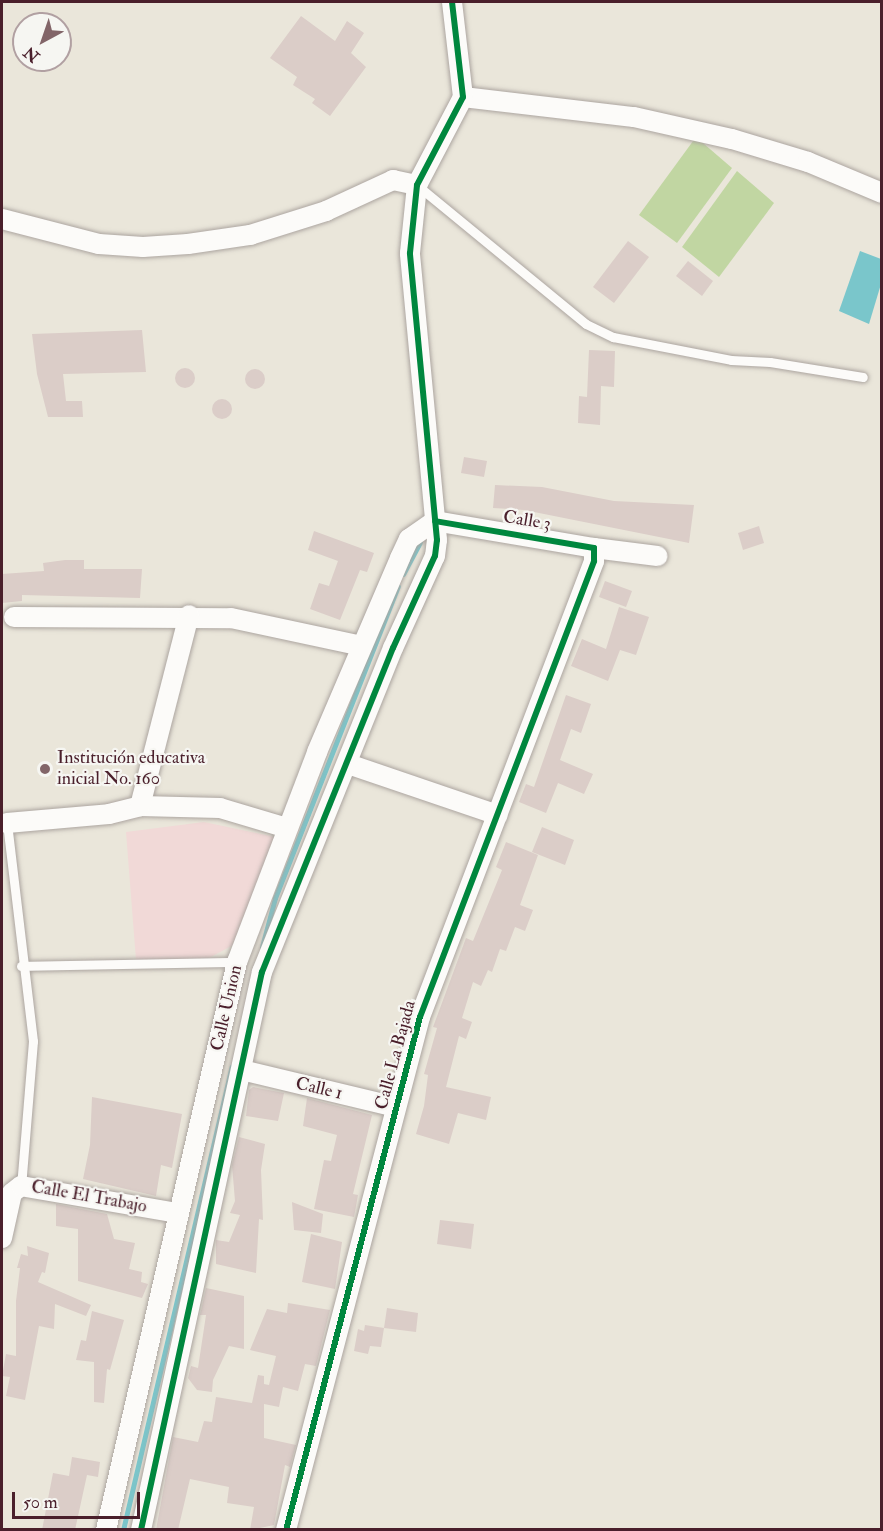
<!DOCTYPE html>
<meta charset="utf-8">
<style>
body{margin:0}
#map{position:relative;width:883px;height:1531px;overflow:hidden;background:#eae6da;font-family:"IM FELL Double Pica",serif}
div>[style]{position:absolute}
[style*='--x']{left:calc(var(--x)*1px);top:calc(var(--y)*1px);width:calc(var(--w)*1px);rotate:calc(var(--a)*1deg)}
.built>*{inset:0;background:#f1d9d7}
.green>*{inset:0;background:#c1d6a2}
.water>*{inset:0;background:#7ac6cb}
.stream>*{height:5px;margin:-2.5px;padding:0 2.5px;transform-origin:2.5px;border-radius:2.5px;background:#7ac6cb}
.building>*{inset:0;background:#dbcdc8}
.round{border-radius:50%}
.roads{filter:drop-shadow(0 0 2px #aca5a0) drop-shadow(0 0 2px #aca5a0)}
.lane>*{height:9px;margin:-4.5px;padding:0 4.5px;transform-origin:4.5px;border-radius:4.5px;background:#fcfbf9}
.street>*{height:20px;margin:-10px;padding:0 10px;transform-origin:10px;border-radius:10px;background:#fcfbf9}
.cycleway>*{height:6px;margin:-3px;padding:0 3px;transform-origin:3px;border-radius:3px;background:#00873e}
.dots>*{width:16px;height:16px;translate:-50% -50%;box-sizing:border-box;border:3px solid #f6f6f2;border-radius:50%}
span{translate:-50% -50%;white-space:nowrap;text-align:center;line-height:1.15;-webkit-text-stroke:4.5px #f6f6f2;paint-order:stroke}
.street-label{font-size:18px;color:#4a1f2b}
.poi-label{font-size:18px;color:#4a1f2b}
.left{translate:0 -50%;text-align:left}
.frame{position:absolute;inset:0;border:3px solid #4a1f2b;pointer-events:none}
.north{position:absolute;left:12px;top:12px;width:60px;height:60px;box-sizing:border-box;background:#f6f6f2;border:2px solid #b1a0a2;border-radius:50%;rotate:220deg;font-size:16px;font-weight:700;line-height:24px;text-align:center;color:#4a1f2b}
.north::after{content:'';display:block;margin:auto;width:21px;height:27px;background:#826568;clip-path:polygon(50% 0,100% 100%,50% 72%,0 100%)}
.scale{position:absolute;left:12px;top:1492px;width:128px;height:27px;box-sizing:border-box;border:3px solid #4a1f2b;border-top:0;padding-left:8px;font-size:18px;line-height:21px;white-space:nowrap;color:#4a1f2b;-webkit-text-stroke:4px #f6f6f2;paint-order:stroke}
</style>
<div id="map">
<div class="built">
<i style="clip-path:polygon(204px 822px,275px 837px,237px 943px,194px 966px,136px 960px,126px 832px)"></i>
</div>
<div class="green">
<i style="clip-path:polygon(696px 137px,732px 168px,677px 243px,639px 215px)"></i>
<i style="clip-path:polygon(737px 171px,774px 203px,719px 277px,682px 247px)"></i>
</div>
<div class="water">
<i style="clip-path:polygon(860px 251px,881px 259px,881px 284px,869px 324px,839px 311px)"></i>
</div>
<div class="stream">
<i style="--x:403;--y:574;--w:36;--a:-62"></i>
<i style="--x:262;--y:947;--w:51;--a:-75.1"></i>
<i style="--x:275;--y:898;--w:335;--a:-68.5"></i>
<i style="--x:123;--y:1530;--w:476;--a:-76.8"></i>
</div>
<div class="building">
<i style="clip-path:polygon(301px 16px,335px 41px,347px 21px,364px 33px,351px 53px,366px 67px,330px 116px,312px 103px,315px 99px,293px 85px,297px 77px,270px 58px)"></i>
<i style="clip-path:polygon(628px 241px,649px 257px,614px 303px,593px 287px)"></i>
<i style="clip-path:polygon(688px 261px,713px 281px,702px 296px,676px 276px)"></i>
<i style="clip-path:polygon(142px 330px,146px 372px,63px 374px,66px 401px,82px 401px,83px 417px,48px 417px,37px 374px,32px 334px)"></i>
<i style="clip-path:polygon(589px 350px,615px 351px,614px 387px,601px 386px,600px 425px,578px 423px,579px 396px,587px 397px)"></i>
<i class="round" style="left:175px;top:368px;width:20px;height:20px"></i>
<i class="round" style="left:245px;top:369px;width:20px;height:20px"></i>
<i class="round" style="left:212px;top:399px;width:20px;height:20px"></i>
<i style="clip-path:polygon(464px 457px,487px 461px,484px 477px,461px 473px)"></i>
<i style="clip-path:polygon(495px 485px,542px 487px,614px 501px,694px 505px,689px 543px,524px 510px,493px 508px)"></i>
<i style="clip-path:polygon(759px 526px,764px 543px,743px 550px,738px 533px)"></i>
<i style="clip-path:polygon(314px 531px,374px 553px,367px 572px,360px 570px,340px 620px,310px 609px,319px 583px,329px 586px,338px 561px,308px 550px)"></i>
<i style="clip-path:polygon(65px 560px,84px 560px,84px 569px,142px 569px,140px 598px,22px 595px,22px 601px,2px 603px,2px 574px,44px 571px,43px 563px)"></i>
<i style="clip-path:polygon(605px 581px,632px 591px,626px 607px,599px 597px)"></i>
<i style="clip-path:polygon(619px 607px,649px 617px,636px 655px,620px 650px,608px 681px,571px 666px,582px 639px,606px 649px)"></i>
<i style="clip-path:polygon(566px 695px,591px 704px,581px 733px,571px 729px,560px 760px,593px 774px,584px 794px,558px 783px,546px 813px,519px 802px,526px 784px,534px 787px)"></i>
<i style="clip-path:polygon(542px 827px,574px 840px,565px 865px,532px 852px)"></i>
<i style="clip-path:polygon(506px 842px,538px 855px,520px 905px,533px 910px,525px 931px,515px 927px,506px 951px,500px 949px,492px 972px,488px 970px,481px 986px,473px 982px,462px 1018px,472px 1022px,466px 1039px,459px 1036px,446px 1087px,491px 1097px,486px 1120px,458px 1113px,449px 1144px,416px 1134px,424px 1106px,428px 1075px,424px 1074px,437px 1028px,433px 1027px,466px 938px,473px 941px,502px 870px,496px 867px)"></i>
<i style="clip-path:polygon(253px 1087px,284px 1093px,278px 1121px,246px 1116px,249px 1090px)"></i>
<i style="clip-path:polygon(92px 1097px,182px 1114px,172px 1168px,161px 1165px,156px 1196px,83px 1179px,90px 1145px)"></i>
<i style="clip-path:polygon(307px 1098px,372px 1115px,353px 1194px,358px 1195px,354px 1217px,314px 1209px,324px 1160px,331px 1161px,337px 1135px,303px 1126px)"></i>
<i style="clip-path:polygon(239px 1137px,265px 1144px,261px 1170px,263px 1220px,259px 1219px,256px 1273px,216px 1264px,216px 1240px,229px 1242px,240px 1215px,230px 1213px,235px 1201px,232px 1165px)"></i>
<i style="clip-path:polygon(292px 1202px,323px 1214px,321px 1233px,294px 1230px)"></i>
<i style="clip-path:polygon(56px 1204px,107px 1214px,114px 1239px,135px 1243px,129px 1269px,142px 1272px,141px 1282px,148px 1284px,142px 1298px,78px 1281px,78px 1229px,56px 1226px)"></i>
<i style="clip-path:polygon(440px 1220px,474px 1224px,471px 1249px,437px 1244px)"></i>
<i style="clip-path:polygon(311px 1234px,342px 1242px,335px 1289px,302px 1282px)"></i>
<i style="clip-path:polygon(27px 1246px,49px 1253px,45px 1273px,42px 1272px,38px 1282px,91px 1305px,86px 1316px,55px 1304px,54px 1329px,39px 1326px,25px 1400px,6px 1396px,10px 1377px,2px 1376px,6px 1354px,16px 1356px,16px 1301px,20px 1268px,17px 1268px,21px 1254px,28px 1256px)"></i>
<i style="clip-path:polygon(206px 1288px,244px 1296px,244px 1349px,229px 1346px,213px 1380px,212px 1392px,197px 1390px,188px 1378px,191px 1366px,198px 1368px,206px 1315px,200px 1315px)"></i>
<i style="clip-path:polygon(288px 1303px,330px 1310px,316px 1366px,305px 1364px,298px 1391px,283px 1387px,279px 1407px,264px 1404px,264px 1438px,296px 1445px,290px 1467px,285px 1465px,274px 1525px,250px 1530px,254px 1507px,227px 1503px,229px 1487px,190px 1479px,178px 1530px,156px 1530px,173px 1437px,198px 1442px,204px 1421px,212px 1422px,216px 1397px,252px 1403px,258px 1375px,264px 1376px,264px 1384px,269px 1385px,276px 1356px,250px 1350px,267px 1309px,287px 1313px)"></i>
<i style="clip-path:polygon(387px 1308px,418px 1313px,416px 1332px,384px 1328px)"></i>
<i style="clip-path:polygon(92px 1311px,124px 1320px,110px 1370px,107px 1369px,104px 1403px,94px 1402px,94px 1362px,76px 1360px,81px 1340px,86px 1341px)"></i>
<i style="clip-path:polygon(365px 1325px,384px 1328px,381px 1347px,370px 1346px,368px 1354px,354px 1351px,358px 1329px,364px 1331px)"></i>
<i style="clip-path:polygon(72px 1457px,100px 1462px,98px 1477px,87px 1475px,75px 1530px,42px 1530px,53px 1473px,69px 1476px)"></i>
</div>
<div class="roads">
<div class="lane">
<i style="--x:418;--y:186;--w:217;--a:39.4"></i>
<i style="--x:586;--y:324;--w:30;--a:26"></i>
<i style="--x:613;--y:337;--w:120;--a:11"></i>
<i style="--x:731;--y:360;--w:39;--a:3"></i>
<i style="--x:770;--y:362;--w:94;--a:9.2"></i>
<i style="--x:7;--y:823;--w:220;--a:83.2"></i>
<i style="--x:33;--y:1041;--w:145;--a:94.7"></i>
<i style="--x:21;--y:966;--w:216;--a:-1.1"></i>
</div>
<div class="street">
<i style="--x:463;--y:97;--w:172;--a:6.7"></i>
<i style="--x:634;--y:117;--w:100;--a:12.7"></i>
<i style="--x:732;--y:139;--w:79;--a:16.8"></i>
<i style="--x:808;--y:162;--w:80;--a:22.7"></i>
<i style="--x:2;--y:219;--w:100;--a:14.5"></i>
<i style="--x:99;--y:244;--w:44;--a:3.9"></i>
<i style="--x:143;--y:247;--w:45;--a:-3.8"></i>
<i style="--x:188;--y:244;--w:63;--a:-8.3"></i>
<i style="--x:250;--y:235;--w:80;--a:-17.5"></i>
<i style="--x:326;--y:211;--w:74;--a:-24.8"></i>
<i style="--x:393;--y:180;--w:25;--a:12"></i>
<i style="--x:594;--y:548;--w:64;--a:7.2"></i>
<i style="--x:14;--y:617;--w:217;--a:0.3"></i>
<i style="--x:231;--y:618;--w:134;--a:12.1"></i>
<i style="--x:348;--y:764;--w:158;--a:18.8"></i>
<i style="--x:140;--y:806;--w:80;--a:1.4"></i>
<i style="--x:220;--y:808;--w:70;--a:16.6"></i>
<i style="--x:7;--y:823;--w:102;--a:-5"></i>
<i style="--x:109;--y:814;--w:32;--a:-14"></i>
<i style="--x:140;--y:806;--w:197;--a:-75.6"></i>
<i style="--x:242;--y:1070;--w:158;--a:13.5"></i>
<i style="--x:2;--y:1238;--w:46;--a:-77.5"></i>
<i style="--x:12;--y:1193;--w:11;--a:-38"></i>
<i style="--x:21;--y:1186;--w:159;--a:9.8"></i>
<i style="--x:106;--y:1530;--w:583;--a:-77.01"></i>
<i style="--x:237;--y:962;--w:225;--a:-69.1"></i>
<i style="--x:317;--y:752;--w:211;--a:-66.8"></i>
<i style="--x:400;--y:558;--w:21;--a:-65"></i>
<i style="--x:409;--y:539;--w:32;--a:-35"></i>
<i style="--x:141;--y:1530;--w:571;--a:-77.77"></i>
<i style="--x:262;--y:972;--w:349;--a:-68"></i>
<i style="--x:393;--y:648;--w:101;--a:-65.5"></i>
<i style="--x:435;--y:556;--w:16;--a:-83"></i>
<i style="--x:437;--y:540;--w:288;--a:-95.4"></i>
<i style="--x:410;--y:253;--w:68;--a:-84.1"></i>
<i style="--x:417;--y:185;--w:99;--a:-62.4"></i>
<i style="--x:463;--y:97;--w:96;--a:-96.6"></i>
<i style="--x:286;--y:1530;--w:530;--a:-75.36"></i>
<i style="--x:420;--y:1017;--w:488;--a:-69.1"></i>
<i style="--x:594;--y:561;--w:13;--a:-90"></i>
<i style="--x:594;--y:548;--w:161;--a:-170.4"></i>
</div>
</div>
<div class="cycleway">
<i style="--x:141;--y:1530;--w:571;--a:-77.77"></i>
<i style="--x:262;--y:972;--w:349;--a:-68"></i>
<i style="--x:393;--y:648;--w:101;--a:-65.5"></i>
<i style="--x:435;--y:556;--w:16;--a:-83"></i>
<i style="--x:437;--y:540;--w:288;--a:-95.4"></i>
<i style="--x:410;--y:253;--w:68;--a:-84.1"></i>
<i style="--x:417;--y:185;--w:99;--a:-62.4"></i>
<i style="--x:463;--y:97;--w:96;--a:-96.6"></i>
<i style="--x:286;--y:1530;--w:530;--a:-75.36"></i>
<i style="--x:420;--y:1017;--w:488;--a:-69.1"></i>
<i style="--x:594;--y:561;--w:13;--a:-90"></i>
<i style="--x:594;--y:548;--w:161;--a:-170.4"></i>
</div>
<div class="dots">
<i style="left:45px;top:769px;background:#826568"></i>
</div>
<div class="street-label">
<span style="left:527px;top:521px;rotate:9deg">Calle 3</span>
<span style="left:227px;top:1008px;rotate:-77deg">Calle Union</span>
<span style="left:396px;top:1055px;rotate:-75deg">Calle La Bajada</span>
<span style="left:319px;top:1089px;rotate:13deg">Calle 1</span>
<span style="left:89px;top:1197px;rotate:10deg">Calle El Trabajo</span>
</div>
<div class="poi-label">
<span class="left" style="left:57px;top:769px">Institución educativa<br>inicial No. 160</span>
</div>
<div class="frame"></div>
<div class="north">N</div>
<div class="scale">50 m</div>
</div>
